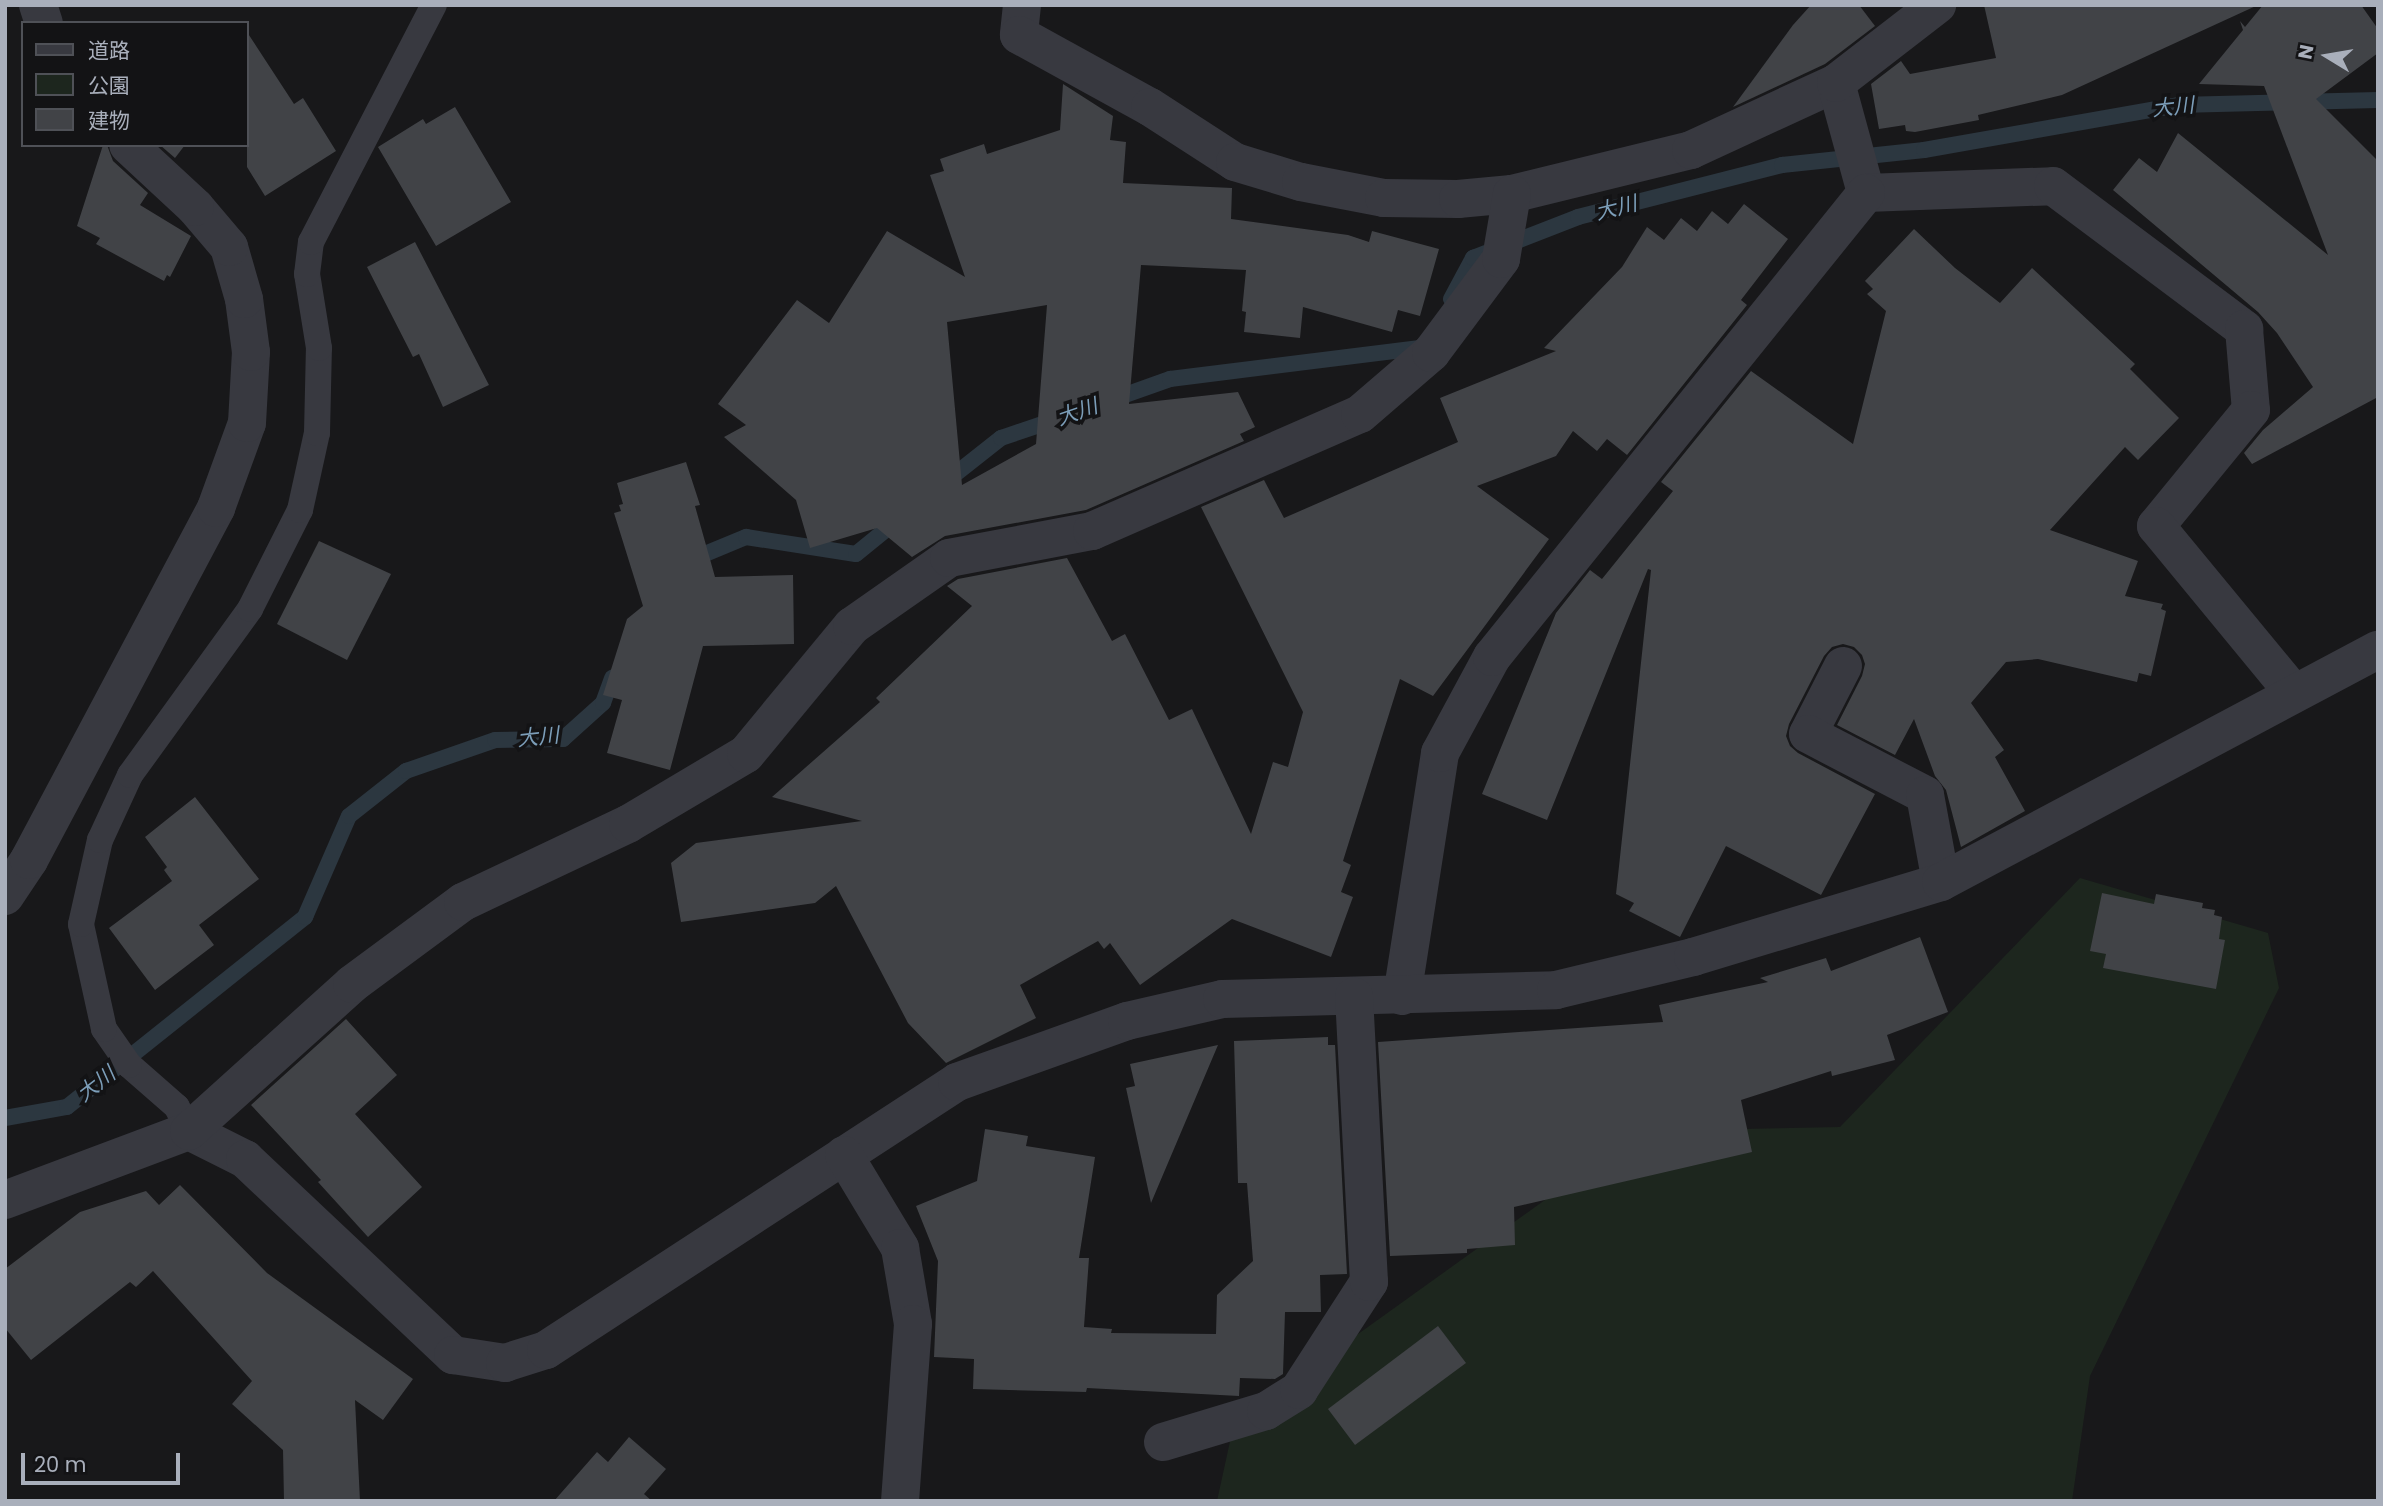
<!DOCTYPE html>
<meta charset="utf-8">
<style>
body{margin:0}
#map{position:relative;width:2383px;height:1506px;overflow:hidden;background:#18181a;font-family:Poppins,"Noto Sans JP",sans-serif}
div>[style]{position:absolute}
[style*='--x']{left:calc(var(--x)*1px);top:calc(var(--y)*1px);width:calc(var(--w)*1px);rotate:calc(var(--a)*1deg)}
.green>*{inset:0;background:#1d261e}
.stream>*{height:16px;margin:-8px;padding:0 8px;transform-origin:8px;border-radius:8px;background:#2c3740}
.building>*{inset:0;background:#414347}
.lane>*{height:26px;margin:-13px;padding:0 13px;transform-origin:13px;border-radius:13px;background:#383940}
.street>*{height:38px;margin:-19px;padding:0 19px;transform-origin:19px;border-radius:19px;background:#383940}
span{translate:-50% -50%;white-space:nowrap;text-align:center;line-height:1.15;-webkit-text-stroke:7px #131315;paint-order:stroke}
.water-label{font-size:21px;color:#7c9eb9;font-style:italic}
.frame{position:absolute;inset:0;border:7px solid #a9afbb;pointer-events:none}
.legend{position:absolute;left:21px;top:21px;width:228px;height:126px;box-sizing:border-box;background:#131315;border:2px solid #4f5157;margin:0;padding:9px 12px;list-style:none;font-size:21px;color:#a9afbb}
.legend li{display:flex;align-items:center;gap:14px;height:35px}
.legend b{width:35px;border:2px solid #4f5157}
.north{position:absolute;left:2292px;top:21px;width:70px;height:70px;-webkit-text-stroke:5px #131315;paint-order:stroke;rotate:281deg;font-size:19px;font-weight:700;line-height:28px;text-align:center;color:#a9afbb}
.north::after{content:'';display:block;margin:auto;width:24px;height:32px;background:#a9afbb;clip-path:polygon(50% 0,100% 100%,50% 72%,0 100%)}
.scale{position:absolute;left:21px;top:1453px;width:159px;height:32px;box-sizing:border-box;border:4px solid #a9afbb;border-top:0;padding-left:9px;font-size:21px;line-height:24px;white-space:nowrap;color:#a9afbb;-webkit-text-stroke:5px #131315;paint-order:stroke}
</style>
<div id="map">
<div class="green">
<i style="clip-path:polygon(2080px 878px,2268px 933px,2279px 988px,2090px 1376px,2072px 1501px,1217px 1501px,1234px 1423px,1641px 1131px,1840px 1127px)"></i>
</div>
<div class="stream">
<i style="--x:1451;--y:299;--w:47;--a:-61.8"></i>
<i style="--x:1473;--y:258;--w:113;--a:-21.3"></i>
<i style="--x:1578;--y:217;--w:211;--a:-14.3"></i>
<i style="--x:1782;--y:165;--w:143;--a:-6"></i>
<i style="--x:1924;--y:150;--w:258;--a:-10"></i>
<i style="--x:2178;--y:105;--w:200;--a:-1.4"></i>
<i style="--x:1111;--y:400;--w:63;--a:-19.6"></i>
<i style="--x:1170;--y:379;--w:258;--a:-7.1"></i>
<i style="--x:944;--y:483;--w:73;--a:-38.3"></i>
<i style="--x:1001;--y:438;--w:59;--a:-18.7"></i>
<i style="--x:688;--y:561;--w:63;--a:-22.5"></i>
<i style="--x:746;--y:537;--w:111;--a:8.8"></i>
<i style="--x:856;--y:554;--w:55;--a:-39.1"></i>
<i style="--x:5;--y:1118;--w:63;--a:-10.1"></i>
<i style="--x:67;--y:1107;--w:305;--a:-38.6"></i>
<i style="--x:305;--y:917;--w:110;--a:-66.5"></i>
<i style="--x:349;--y:816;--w:73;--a:-38.3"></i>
<i style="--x:406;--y:771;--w:94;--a:-19.2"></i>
<i style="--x:495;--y:740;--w:68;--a:-0.8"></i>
<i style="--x:563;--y:739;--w:54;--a:-42"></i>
<i style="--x:603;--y:703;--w:27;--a:-70"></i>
</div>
<div class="building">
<i style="clip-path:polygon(1811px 5px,1859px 5px,1875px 26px,1825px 64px,1733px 107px,1793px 25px)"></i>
<i style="clip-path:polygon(1984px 5px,2258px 5px,2062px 95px,1978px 115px,1979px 120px,1915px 132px,1906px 131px,1905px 125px,1879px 129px,1871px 84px,1901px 61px,1910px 74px,1996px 58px)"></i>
<i style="clip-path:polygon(2263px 5px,2361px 5px,2378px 29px,2378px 53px,2316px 99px,2378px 161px,2378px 397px,2252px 464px,2244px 453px,2263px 430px,2313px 387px,2277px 333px,2258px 312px,2113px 190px,2139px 158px,2157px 172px,2178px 133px,2328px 255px,2264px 86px,2199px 84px,2243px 30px,2240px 21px,2245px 27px)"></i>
<i style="clip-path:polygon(247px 32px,294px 104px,303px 98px,336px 151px,265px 196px,247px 167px)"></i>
<i style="clip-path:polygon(evenodd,1063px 84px,1113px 116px,1110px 140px,1126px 142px,1123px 183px,1232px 188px,1231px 219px,1348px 235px,1369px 242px,1372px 231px,1439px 249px,1420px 316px,1398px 310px,1392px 332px,1303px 307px,1300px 338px,1244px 332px,1246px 312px,1242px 311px,1246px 270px,1141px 265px,1129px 404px,1238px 392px,1255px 427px,1240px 434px,1244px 441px,1086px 510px,945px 536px,912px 557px,877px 528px,810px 548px,796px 500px,724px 437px,746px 425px,718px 404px,797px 300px,829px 323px,887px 231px,965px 277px,930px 175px,944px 171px,940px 159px,984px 144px,987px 154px,1060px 130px,1063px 84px,1047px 305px,1036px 444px,962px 485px,947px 322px,1047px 305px)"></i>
<i style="clip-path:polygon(455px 107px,511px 202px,436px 246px,378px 147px,423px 119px,426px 124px)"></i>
<i style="clip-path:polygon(103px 145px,107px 145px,113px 161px,148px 193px,140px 205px,191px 236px,170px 277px,167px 275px,164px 281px,96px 244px,100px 238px,77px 226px)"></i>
<i style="clip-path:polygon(160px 145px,185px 145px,175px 158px)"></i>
<i style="clip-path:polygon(1744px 204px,1788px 239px,1741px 300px,1747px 305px,1627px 455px,1607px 439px,1597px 451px,1573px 431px,1556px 456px,1477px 486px,1549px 539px,1433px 696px,1400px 679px,1343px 861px,1351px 865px,1341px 892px,1353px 897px,1331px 957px,1232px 919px,1140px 985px,1110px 943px,1104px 949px,1098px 941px,1020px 985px,1036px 1018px,946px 1063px,908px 1023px,836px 886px,815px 903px,681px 922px,671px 863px,696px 843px,862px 821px,772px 797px,880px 702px,876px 698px,972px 606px,947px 586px,958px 579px,1067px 558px,1112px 641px,1125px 634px,1169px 720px,1192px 709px,1251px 834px,1273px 762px,1288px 767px,1303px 712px,1201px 507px,1264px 480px,1284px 518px,1458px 442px,1440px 398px,1556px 351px,1544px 348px,1622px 267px,1647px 227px,1664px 240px,1681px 218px,1697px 231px,1712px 211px,1728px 224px)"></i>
<i style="clip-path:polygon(1914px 229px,1955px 268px,2000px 303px,2032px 268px,2135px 364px,2130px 369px,2179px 418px,2138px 460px,2125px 447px,2050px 530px,2138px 561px,2125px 596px,2163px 604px,2161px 609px,2166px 611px,2151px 676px,2139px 673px,2137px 682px,2038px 659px,2006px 662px,1971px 703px,2004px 750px,1995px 757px,2025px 811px,1961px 847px,1946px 790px,1935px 776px,1914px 719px,1895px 755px,1837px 725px,1862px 676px,1865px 664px,1862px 655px,1854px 647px,1843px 644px,1832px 647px,1824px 656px,1789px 724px,1786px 736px,1790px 746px,1798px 753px,1875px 794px,1821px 895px,1726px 846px,1680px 937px,1629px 911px,1634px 903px,1616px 894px,1651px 570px,1648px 569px,1547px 820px,1482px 794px,1556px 613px,1590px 570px,1602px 579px,1673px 491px,1661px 482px,1751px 371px,1853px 444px,1886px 311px,1867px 294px,1873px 289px,1865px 281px)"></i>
<i style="clip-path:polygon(415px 242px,489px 385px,443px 407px,419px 354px,413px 357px,367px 267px)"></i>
<i style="clip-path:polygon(686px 462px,700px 505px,695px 506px,715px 577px,793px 575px,794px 644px,703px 646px,670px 770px,607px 753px,622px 700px,603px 695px,627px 619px,643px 606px,614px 513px,621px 511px,619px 505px,623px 504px,617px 483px)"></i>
<i style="clip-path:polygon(319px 541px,391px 574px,347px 660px,277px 624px)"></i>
<i style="clip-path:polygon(195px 797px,259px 879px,199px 925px,214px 945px,155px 990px,109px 928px,172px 881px,164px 870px,167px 867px,145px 837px)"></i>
<i style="clip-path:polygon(2102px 893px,2154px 904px,2156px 894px,2203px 903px,2202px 908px,2215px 910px,2214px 915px,2222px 917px,2219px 939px,2225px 940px,2216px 989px,2103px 968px,2106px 954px,2090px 951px)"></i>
<i style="clip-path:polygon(1920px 937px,1948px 1012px,1887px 1035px,1895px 1060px,1832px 1076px,1831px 1071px,1741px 1100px,1752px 1152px,1514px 1207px,1515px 1245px,1467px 1249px,1467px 1253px,1390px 1256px,1378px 1042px,1663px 1022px,1659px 1005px,1768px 982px,1760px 978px,1826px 958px,1831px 971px)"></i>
<i style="clip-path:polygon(346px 1019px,397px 1075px,355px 1114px,422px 1187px,368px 1237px,318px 1182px,321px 1180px,251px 1105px)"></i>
<i style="clip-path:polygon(1328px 1037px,1328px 1045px,1335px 1045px,1347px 1274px,1320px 1275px,1321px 1312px,1285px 1312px,1283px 1374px,1275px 1379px,1240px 1378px,1239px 1396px,1087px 1388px,1086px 1392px,973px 1389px,974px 1359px,934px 1357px,938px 1261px,916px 1206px,977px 1181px,985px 1129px,1028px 1136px,1026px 1146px,1095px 1157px,1079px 1258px,1089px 1258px,1084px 1327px,1112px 1329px,1111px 1333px,1216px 1334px,1217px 1295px,1253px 1261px,1247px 1183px,1238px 1183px,1234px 1041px)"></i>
<i style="clip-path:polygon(1218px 1045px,1151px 1203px,1126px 1088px,1135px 1086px,1130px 1064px)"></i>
<i style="clip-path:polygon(180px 1185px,267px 1273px,413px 1379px,383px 1420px,355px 1400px,360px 1501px,284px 1501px,283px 1450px,232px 1404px,252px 1381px,153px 1271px,136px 1287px,130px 1282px,31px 1360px,5px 1328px,5px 1269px,80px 1212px,146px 1191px,159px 1205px)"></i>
<i style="clip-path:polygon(1438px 1326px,1466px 1363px,1355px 1445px,1328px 1409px)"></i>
<i style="clip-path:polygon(629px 1437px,666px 1469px,644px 1494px,652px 1501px,554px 1501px,597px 1452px,608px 1462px)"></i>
</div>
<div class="lane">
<i style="--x:189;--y:1131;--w:27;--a:-117"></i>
<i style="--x:177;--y:1107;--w:64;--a:-138.8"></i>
<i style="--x:129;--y:1065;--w:44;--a:-124.8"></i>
<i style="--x:104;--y:1029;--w:107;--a:-102.4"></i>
<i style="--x:81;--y:924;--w:86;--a:-77.3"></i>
<i style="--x:100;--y:840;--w:72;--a:-65.2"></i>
<i style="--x:130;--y:775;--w:205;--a:-54.1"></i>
<i style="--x:250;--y:609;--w:111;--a:-63.2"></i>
<i style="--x:300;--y:510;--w:79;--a:-77.6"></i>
<i style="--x:317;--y:433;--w:85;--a:-88.7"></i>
<i style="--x:319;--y:348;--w:75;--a:-99.2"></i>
<i style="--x:307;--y:274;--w:32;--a:-83"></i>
<i style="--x:311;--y:242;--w:267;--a:-62.6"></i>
</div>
<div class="street">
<i style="--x:38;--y:5;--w:19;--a:72"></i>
<i style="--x:1022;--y:5;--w:30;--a:96"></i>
<i style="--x:1019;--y:35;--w:149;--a:28.8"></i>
<i style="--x:1150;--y:107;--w:101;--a:32.9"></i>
<i style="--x:1235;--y:162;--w:69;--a:16.9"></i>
<i style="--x:1301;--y:182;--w:85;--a:10.9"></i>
<i style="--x:1384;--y:198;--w:74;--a:0.8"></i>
<i style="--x:1458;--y:199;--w:54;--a:-5.3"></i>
<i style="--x:1512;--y:194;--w:184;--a:-13.8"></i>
<i style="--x:1691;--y:150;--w:160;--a:-24.8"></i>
<i style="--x:1836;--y:83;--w:114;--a:74.7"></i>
<i style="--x:1866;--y:193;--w:187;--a:-2.1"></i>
<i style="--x:2053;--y:186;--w:239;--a:36.8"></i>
<i style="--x:2244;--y:329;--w:81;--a:85.1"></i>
<i style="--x:2251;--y:410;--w:150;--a:129.3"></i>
<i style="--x:2156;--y:526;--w:215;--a:50.5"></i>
<i style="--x:1836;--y:83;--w:128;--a:-37.7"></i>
<i style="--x:1843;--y:666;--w:76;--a:117.2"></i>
<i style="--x:1808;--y:734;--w:132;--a:27.5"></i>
<i style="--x:1925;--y:795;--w:88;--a:79.6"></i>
<i style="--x:5;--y:896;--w:43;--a:-56.3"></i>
<i style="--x:29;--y:860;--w:399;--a:-62"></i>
<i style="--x:216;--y:508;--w:90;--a:-70"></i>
<i style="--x:247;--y:423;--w:71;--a:-86.8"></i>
<i style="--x:251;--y:352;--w:53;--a:-97.5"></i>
<i style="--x:244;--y:299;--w:54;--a:-106.1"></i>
<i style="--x:229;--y:247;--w:52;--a:-130.4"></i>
<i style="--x:195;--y:207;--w:91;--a:-137.2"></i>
<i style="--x:1402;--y:996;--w:246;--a:-81.1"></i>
<i style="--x:1440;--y:753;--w:109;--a:-61.6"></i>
<i style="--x:1492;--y:657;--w:596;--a:-51.13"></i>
<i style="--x:189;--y:1131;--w:63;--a:26.6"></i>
<i style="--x:245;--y:1159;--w:286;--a:43.3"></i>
<i style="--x:453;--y:1355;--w:53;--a:8.7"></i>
<i style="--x:505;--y:1363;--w:43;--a:-17.6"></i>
<i style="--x:546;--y:1350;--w:491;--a:-33.1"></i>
<i style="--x:957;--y:1082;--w:181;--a:-19.7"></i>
<i style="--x:1127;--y:1021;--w:98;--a:-13"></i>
<i style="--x:1222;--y:999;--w:334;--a:-1.5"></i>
<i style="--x:1556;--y:990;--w:141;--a:-13.5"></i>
<i style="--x:1693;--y:957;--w:259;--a:-16.8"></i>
<i style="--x:1941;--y:882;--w:495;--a:-28"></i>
<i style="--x:844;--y:1155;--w:109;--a:58.9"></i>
<i style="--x:900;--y:1248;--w:77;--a:80.3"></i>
<i style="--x:913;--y:1324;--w:176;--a:94.2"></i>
<i style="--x:5;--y:1200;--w:197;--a:-20.6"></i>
<i style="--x:189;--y:1131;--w:219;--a:-42"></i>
<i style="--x:352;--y:984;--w:138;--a:-36.5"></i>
<i style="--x:463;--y:902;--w:183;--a:-25.3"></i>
<i style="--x:628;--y:824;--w:137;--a:-30.7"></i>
<i style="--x:746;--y:754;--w:166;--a:-50.4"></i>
<i style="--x:852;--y:626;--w:118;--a:-35"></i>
<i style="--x:949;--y:558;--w:146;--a:-10.7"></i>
<i style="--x:1092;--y:531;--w:292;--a:-23.6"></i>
<i style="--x:1360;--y:414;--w:94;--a:-40.7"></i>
<i style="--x:1431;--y:353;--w:117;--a:-53.3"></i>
<i style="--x:1501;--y:259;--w:66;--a:-80.4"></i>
<i style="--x:1163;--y:1442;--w:108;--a:-16.8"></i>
<i style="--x:1266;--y:1411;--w:39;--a:-32"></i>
<i style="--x:1299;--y:1390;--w:129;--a:-57.1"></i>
<i style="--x:1369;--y:1282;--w:286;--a:-93"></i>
</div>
<div class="water-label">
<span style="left:2173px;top:107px;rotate:-6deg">大川</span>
<span style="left:1616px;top:208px;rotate:-14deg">大川</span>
<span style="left:1077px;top:412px;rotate:-19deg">大川</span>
<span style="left:538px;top:737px;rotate:-6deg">大川</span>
<span style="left:96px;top:1084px;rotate:-38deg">大川</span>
</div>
<div class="frame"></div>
<ul class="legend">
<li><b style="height:9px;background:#383940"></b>道路</li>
<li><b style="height:19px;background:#1d261e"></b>公園</li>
<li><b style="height:19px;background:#414347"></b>建物</li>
</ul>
<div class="north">N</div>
<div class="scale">20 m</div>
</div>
